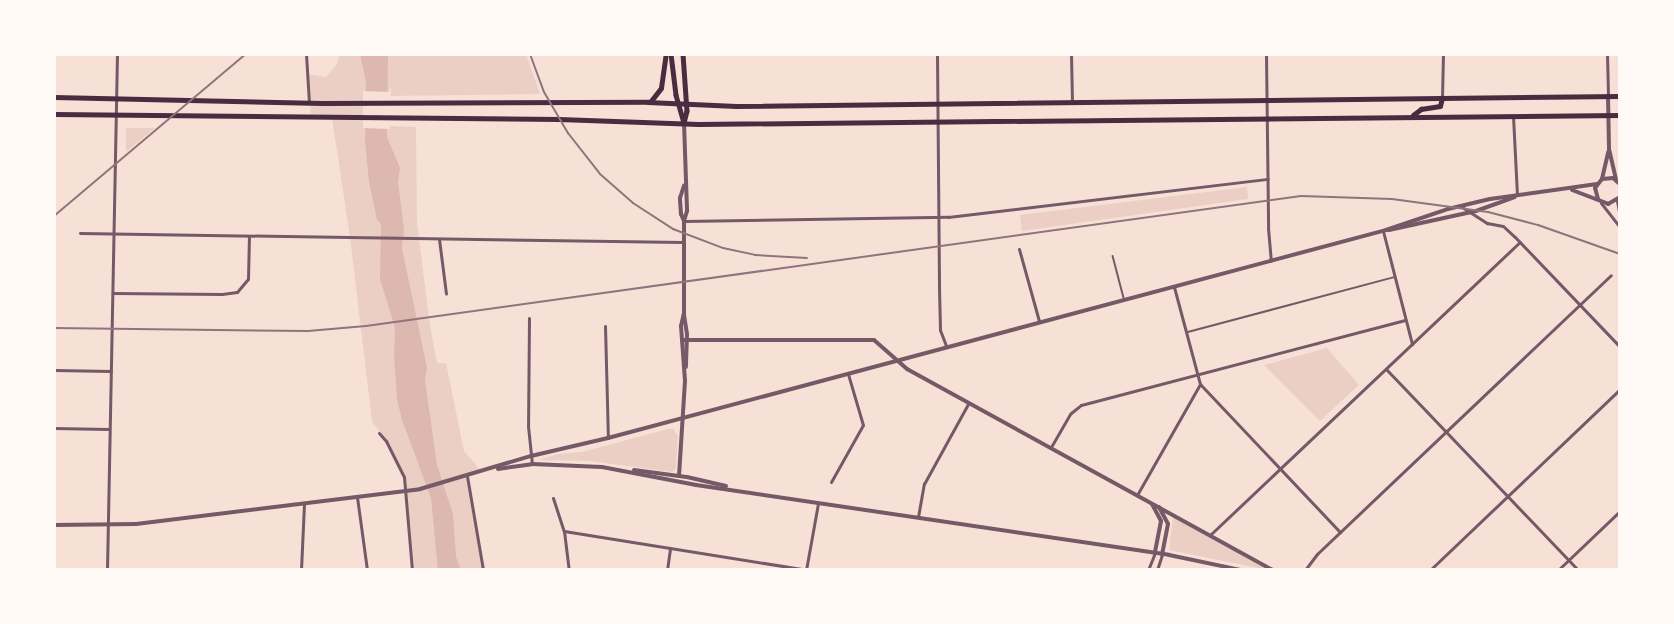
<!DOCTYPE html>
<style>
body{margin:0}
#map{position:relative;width:1674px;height:624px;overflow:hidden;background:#f7e1d7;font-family:Overpass,sans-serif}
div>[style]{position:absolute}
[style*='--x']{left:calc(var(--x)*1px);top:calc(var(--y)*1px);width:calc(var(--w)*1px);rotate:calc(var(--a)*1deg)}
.green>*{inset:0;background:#ebcfc5}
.water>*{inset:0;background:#dcb8b0}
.pier>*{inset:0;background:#f7e1d7}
.service>*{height:1.5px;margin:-0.75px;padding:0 0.75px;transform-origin:0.75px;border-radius:0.75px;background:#755966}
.minor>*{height:3px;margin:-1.5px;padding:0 1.5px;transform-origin:1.5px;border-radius:1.5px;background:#755966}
.tertiary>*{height:4px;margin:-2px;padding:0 2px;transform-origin:2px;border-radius:2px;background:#755966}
.primary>*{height:4.5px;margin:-2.25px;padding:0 2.25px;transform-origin:2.25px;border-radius:2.25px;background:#4a2c40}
.rail>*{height:2px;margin:-1px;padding:0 1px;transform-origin:1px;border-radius:1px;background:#8f747c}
span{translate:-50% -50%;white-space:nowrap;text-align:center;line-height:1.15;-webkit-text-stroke:4.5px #fffaf5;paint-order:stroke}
.frame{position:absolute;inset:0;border:56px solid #fffaf5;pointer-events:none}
</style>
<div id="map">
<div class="green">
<i style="clip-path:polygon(340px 54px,526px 54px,540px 94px,388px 96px,388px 126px,416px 127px,417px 223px,430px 326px,437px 363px,446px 363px,464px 451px,482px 472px,467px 476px,483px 570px,412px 570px,404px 477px,393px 452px,372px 421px,350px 237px,332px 118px,311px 117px,308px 74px,326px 77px,337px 64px)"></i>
<i style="clip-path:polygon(126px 128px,155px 128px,126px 152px)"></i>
<i style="clip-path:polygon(1247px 187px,1248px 199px,1022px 231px,1020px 215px)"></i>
<i style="clip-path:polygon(1327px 348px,1359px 385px,1320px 421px,1264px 365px)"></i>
<i style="clip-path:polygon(668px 429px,673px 429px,678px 436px,676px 468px,673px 472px,589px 461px,538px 460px,558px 454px,582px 452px)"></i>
<i style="clip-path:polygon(1173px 517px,1268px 570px,1169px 550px)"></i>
</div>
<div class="water">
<i style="clip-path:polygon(360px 54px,388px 54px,387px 137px,400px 168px,398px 182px,404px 229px,402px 248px,427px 368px,425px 380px,437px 465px,453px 514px,456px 557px,461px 570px,438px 570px,431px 498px,402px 420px,397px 399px,394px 357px,395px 328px,380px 279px,381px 224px,377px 220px,369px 182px,365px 141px,366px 82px)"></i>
</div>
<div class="pier">
<i style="clip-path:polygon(391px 87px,390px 129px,363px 128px,363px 88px,363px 91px,389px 92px)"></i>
</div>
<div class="service">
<i style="--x:1113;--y:256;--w:43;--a:75.3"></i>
<i style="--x:1188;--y:332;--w:213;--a:-14.9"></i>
</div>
<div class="minor">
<i style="--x:306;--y:54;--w:49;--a:86.5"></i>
<i style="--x:937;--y:54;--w:234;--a:89.5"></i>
<i style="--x:939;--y:288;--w:42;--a:88.6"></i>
<i style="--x:940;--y:330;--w:17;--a:69"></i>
<i style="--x:1071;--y:54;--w:48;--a:88.8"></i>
<i style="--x:1266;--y:54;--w:174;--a:89.3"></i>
<i style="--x:1268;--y:228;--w:33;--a:85"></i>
<i style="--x:1607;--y:54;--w:42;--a:88.6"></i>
<i style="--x:1442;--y:98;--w:44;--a:-88.7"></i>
<i style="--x:1513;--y:116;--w:79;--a:87.1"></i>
<i style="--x:1617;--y:201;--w:15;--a:79"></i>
<i style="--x:1601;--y:203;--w:31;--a:52"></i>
<i style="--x:1462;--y:207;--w:30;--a:33"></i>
<i style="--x:1487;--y:223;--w:16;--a:11"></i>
<i style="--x:1503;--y:226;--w:16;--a:43"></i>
<i style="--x:1515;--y:237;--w:152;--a:46.3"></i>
<i style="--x:684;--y:221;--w:264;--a:-0.9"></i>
<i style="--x:948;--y:217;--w:322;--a:-6.8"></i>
<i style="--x:1383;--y:231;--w:117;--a:75.6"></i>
<i style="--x:80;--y:233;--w:603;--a:0.86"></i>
<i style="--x:439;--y:239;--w:55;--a:82.7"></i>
<i style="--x:1019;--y:249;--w:75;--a:74.5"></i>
<i style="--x:1174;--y:287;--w:100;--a:75"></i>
<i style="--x:1200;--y:384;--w:204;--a:46.6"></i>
<i style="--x:113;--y:293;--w:109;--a:0.5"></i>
<i style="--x:222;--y:294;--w:15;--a:-8"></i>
<i style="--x:237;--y:292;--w:17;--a:-50"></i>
<i style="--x:248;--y:279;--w:43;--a:-88.7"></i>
<i style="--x:529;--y:318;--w:108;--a:90.5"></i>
<i style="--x:528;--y:426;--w:38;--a:84"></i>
<i style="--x:605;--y:326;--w:112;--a:88.5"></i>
<i style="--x:1386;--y:369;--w:278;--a:46.3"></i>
<i style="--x:54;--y:370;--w:57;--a:1"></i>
<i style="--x:54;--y:428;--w:55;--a:1"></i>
<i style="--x:379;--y:433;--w:11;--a:49"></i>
<i style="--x:386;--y:441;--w:40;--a:63.4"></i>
<i style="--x:404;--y:477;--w:93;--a:85.1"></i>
<i style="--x:1051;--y:447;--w:39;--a:-60"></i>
<i style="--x:1071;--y:413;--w:13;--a:-39"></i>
<i style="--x:1081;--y:405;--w:335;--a:-14.7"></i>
<i style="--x:467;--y:476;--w:95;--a:80.3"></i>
<i style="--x:831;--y:482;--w:65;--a:-60.7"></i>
<i style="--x:863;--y:425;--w:53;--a:-106.4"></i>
<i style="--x:1137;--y:495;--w:128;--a:-60.4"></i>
<i style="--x:357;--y:497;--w:74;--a:82.2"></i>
<i style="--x:553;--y:498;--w:35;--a:72"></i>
<i style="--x:564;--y:531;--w:39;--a:83"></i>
<i style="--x:918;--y:517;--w:34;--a:-80"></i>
<i style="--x:924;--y:484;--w:91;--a:-61.2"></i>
<i style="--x:564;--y:531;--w:247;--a:9.1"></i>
<i style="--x:1211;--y:534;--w:425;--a:-43.4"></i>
<i style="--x:107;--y:570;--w:516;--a:-88.89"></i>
<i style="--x:301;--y:570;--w:67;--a:-87.4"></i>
<i style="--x:667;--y:570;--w:22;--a:-82"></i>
<i style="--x:806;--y:570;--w:68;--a:-79.8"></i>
<i style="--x:1148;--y:570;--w:18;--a:-68"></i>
<i style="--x:1157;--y:570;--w:16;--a:-72"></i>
<i style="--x:1305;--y:570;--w:20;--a:-53"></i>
<i style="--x:1317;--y:554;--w:405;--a:-43.5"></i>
<i style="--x:1430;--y:570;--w:262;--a:-43.6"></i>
<i style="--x:1558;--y:570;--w:86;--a:-43.6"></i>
</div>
<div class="tertiary">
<i style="--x:1608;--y:96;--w:53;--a:88.9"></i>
<i style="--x:1609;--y:149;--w:31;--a:77"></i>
<i style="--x:684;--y:123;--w:88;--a:88"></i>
<i style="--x:687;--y:211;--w:10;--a:107"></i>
<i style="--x:684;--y:221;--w:92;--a:90"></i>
<i style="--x:684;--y:313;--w:13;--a:103"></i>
<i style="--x:681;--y:326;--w:55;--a:85.8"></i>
<i style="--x:1602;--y:179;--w:28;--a:-77"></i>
<i style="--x:1572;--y:190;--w:39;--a:21"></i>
<i style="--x:1608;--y:204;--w:14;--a:-30"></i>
<i style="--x:1598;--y:199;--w:11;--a:-105"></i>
<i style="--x:1595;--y:188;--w:11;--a:-52"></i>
<i style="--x:1602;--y:179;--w:11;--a:-5"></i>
<i style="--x:1613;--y:178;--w:9;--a:41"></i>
<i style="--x:684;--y:221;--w:8;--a:-113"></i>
<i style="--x:681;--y:214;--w:16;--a:-94"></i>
<i style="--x:680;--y:198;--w:13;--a:-72"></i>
<i style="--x:1389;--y:230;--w:89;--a:-12.3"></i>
<i style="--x:1476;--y:211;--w:41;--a:-19.7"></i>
<i style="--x:684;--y:315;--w:20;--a:81"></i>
<i style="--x:687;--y:335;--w:32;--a:92"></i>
<i style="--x:682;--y:340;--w:192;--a:0"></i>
<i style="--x:874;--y:340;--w:44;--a:41.3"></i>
<i style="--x:907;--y:369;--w:418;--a:28.8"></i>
<i style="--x:498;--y:469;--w:34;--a:-8"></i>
<i style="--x:532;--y:464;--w:70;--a:2.5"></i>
<i style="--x:602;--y:467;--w:96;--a:10.8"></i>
<i style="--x:696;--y:485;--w:478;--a:8.4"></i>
<i style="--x:1169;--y:555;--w:74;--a:11.8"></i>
<i style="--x:634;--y:470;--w:53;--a:7.5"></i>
<i style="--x:687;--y:477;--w:40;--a:13"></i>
<i style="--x:679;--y:476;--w:95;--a:-86.4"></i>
<i style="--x:1152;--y:504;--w:19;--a:62"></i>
<i style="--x:1161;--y:521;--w:33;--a:101"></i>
<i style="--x:1159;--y:507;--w:19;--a:62"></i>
<i style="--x:1168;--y:524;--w:31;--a:101"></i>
<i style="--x:54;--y:525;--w:82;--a:-0.7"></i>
<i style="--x:136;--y:524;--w:286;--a:-7"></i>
<i style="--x:420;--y:489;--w:116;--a:-16.6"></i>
<i style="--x:531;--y:456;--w:79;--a:-13.2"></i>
<i style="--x:608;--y:438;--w:805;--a:-14.97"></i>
<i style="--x:1386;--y:230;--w:65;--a:-18.7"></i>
<i style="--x:1448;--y:209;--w:43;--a:-13.4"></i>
<i style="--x:1490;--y:199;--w:108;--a:-8"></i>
</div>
<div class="primary">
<i style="--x:671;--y:54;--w:41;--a:83"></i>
<i style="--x:676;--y:95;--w:29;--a:74"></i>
<i style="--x:683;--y:54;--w:57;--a:86"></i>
<i style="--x:687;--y:111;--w:12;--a:104"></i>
<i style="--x:54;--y:97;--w:268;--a:1.3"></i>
<i style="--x:322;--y:103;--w:326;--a:-0.2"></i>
<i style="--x:648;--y:102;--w:88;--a:2.6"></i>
<i style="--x:736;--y:106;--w:884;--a:-0.65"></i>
<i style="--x:651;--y:101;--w:16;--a:-52"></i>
<i style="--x:661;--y:88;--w:34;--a:-82"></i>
<i style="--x:54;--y:114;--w:505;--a:0.57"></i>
<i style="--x:559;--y:119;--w:139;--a:2.1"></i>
<i style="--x:698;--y:124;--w:922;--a:-0.56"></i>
<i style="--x:1413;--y:115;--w:10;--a:-37"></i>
<i style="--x:1421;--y:109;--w:19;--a:-9"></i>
<i style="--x:1440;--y:106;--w:8;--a:-76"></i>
</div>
<div class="rail">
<i style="--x:530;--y:54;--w:40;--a:69.8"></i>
<i style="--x:544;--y:92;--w:48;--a:59.7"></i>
<i style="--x:568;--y:133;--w:52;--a:52"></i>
<i style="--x:600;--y:174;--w:44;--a:41.3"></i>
<i style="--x:633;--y:203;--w:48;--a:33"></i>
<i style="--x:673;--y:229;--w:53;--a:20.8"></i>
<i style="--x:723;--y:248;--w:33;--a:12"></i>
<i style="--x:755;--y:255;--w:52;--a:3.3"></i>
<i style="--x:54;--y:216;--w:251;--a:-40.2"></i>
<i style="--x:54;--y:328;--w:254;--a:0.7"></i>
<i style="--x:308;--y:331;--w:58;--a:-4.9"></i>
<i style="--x:366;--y:326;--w:944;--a:-7.92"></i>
<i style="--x:1301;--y:196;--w:91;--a:1.9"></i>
<i style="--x:1392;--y:199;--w:97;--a:7.7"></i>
<i style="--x:1488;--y:212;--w:52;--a:14.6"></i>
<i style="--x:1538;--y:225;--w:87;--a:19.5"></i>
</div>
<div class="frame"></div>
</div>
